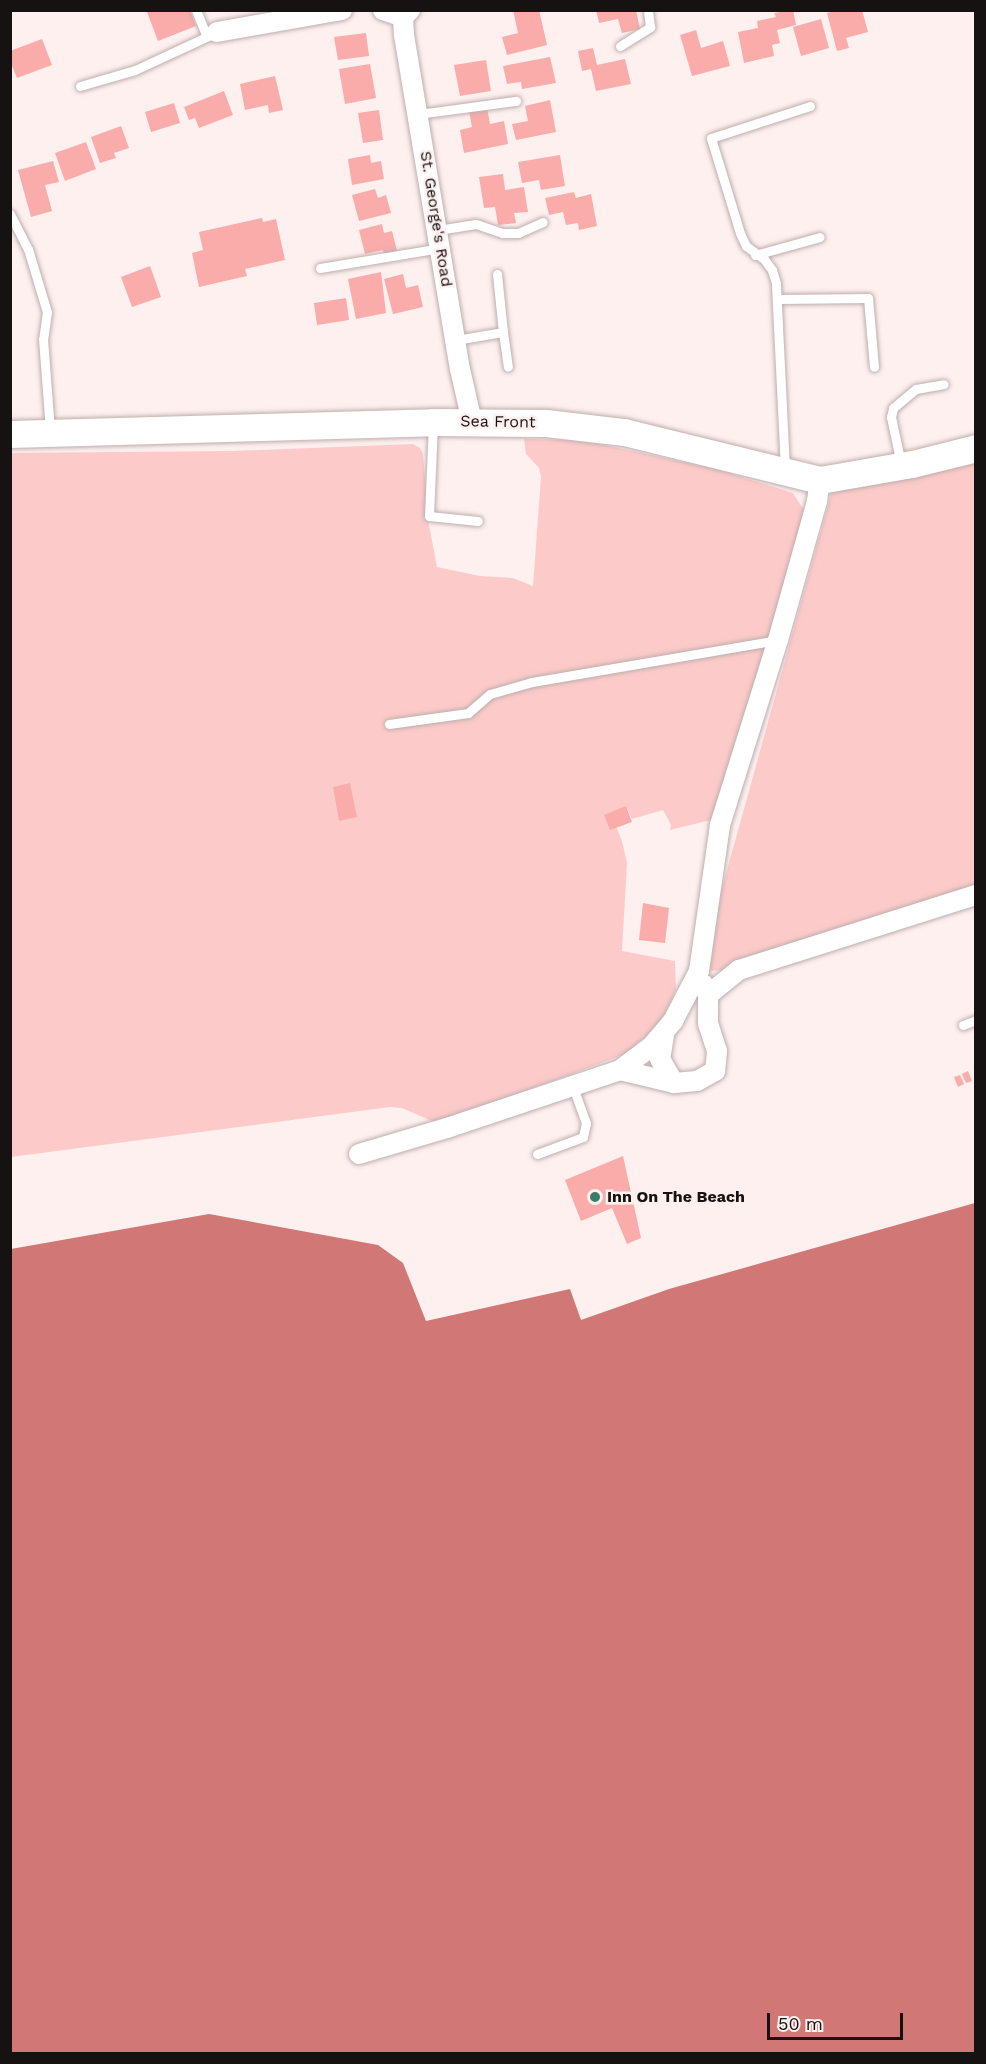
<!DOCTYPE html>
<style>
body{margin:0}
#map{position:relative;width:986px;height:2064px;overflow:hidden;background:#fdf0ef;font-family:"Work Sans",sans-serif}
div>[style]{position:absolute}
[style*='--x']{left:calc(var(--x)*1px);top:calc(var(--y)*1px);width:calc(var(--w)*1px);rotate:calc(var(--a)*1deg)}
.green>*{inset:0;background:#fccbc9}
.water>*{inset:0;background:#d17776}
.building>*{inset:0;background:#f9aca9}
.roads{filter:drop-shadow(0 0 2px #beaead) drop-shadow(0 0 2px #beaead)}
.lane>*{height:9px;margin:-4.5px;padding:0 4.5px;transform-origin:4.5px;border-radius:4.5px;background:#fff}
.street>*{height:20px;margin:-10px;padding:0 10px;transform-origin:10px;border-radius:10px;background:#fff}
.secondary>*{height:27px;margin:-13.5px;padding:0 13.5px;transform-origin:13.5px;border-radius:13.5px;background:#fff}
.dots>*{width:16px;height:16px;translate:-50% -50%;box-sizing:border-box;border:3px solid #fdf0ef;border-radius:50%}
span{translate:-50% -50%;white-space:nowrap;text-align:center;line-height:1.15;-webkit-text-stroke:5px #fdf0ef;paint-order:stroke}
.street-label{font-size:16px;color:#171212}
.poi-label{font-size:16px;color:#171212;font-weight:700}
.left{translate:0 -50%;text-align:left}
.frame{position:absolute;inset:0;border:12px solid #171212;pointer-events:none}
.scale{position:absolute;left:767px;top:2013px;width:136px;height:27px;box-sizing:border-box;border:3px solid #171212;border-top:0;padding-left:8px;font-size:18px;line-height:21px;white-space:nowrap;color:#171212;-webkit-text-stroke:4px #fdf0ef;paint-order:stroke}
</style>
<div id="map">
<div class="green">
<i style="clip-path:polygon(524px 439px,569px 440px,604px 445px,716px 469px,793px 493px,805px 512px,804px 523px,711px 820px,670px 830px,671px 825px,663px 810px,632px 819px,627px 808px,611px 814px,622px 841px,627px 863px,622px 951px,675px 961px,676px 989px,662px 1022px,625px 1054px,443px 1122px,432px 1121px,402px 1108px,390px 1107px,11px 1157px,10px 453px,232px 451px,413px 444px,420px 448px,423px 454px,429px 525px,437px 567px,480px 576px,513px 578px,533px 586px,541px 477px,539px 468px,526px 454px)"></i>
<i style="clip-path:polygon(975px 443px,975px 885px,915px 914px,739px 970px,699px 971px,836px 477px)"></i>
</div>
<div class="water">
<i style="clip-path:polygon(975px 1203px,975px 2053px,11px 2053px,11px 1249px,209px 1214px,378px 1245px,403px 1263px,426px 1321px,570px 1289px,581px 1320px,669px 1289px)"></i>
</div>
<div class="building">
<i style="clip-path:polygon(152px 10px,190px 10px,196px 26px,158px 41px,147px 12px)"></i>
<i style="clip-path:polygon(513px 10px,539px 10px,547px 45px,507px 55px,502px 37px,518px 33px)"></i>
<i style="clip-path:polygon(596px 10px,636px 10px,640px 29px,622px 33px,618px 19px,599px 23px)"></i>
<i style="clip-path:polygon(793px 10px,796px 25px,777px 30px,780px 43px,772px 45px,774px 56px,744px 63px,738px 32px,758px 28px,757px 21px,776px 17px,774px 13px)"></i>
<i style="clip-path:polygon(839px 10px,862px 10px,868px 32px,846px 38px,849px 48px,837px 51px,827px 13px)"></i>
<i style="clip-path:polygon(821px 19px,829px 48px,801px 56px,793px 27px)"></i>
<i style="clip-path:polygon(696px 30px,701px 48px,723px 41px,730px 66px,692px 76px,680px 35px)"></i>
<i style="clip-path:polygon(366px 33px,369px 56px,338px 60px,334px 37px)"></i>
<i style="clip-path:polygon(42px 39px,52px 65px,17px 78px,10px 61px,10px 51px)"></i>
<i style="clip-path:polygon(593px 48px,597px 65px,625px 59px,631px 84px,596px 91px,591px 69px,582px 71px,578px 51px)"></i>
<i style="clip-path:polygon(550px 57px,556px 83px,522px 89px,521px 82px,507px 84px,503px 66px)"></i>
<i style="clip-path:polygon(486px 60px,491px 91px,460px 96px,454px 65px)"></i>
<i style="clip-path:polygon(370px 64px,376px 98px,345px 104px,339px 69px)"></i>
<i style="clip-path:polygon(275px 76px,283px 110px,269px 113px,268px 105px,245px 110px,240px 84px)"></i>
<i style="clip-path:polygon(224px 91px,233px 115px,199px 128px,195px 118px,189px 120px,184px 107px)"></i>
<i style="clip-path:polygon(550px 100px,556px 132px,516px 140px,512px 124px,528px 121px,525px 106px)"></i>
<i style="clip-path:polygon(174px 103px,180px 123px,151px 132px,145px 112px)"></i>
<i style="clip-path:polygon(487px 107px,490px 124px,504px 121px,508px 144px,464px 153px,460px 130px,472px 127px,469px 111px)"></i>
<i style="clip-path:polygon(379px 110px,383px 140px,363px 143px,358px 113px)"></i>
<i style="clip-path:polygon(121px 126px,129px 148px,114px 153px,116px 158px,100px 163px,91px 137px)"></i>
<i style="clip-path:polygon(86px 142px,96px 169px,65px 181px,55px 153px)"></i>
<i style="clip-path:polygon(370px 155px,371px 163px,381px 161px,384px 179px,352px 185px,348px 159px)"></i>
<i style="clip-path:polygon(560px 155px,565px 186px,541px 190px,539px 180px,522px 183px,518px 162px)"></i>
<i style="clip-path:polygon(53px 161px,59px 182px,45px 185px,52px 211px,31px 217px,18px 170px)"></i>
<i style="clip-path:polygon(503px 174px,505px 190px,524px 187px,528px 212px,514px 213px,516px 223px,498px 225px,495px 207px,484px 208px,479px 177px)"></i>
<i style="clip-path:polygon(375px 189px,378px 198px,386px 195px,391px 213px,359px 221px,352px 195px)"></i>
<i style="clip-path:polygon(574px 192px,576px 198px,591px 194px,597px 226px,579px 230px,578px 223px,566px 225px,563px 212px,549px 215px,545px 198px)"></i>
<i style="clip-path:polygon(262px 218px,263px 222px,276px 219px,285px 260px,245px 269px,247px 276px,199px 287px,192px 253px,203px 250px,199px 232px)"></i>
<i style="clip-path:polygon(382px 224px,384px 233px,392px 231px,397px 251px,384px 254px,383px 250px,365px 254px,359px 230px)"></i>
<i style="clip-path:polygon(150px 266px,161px 297px,132px 307px,121px 277px)"></i>
<i style="clip-path:polygon(381px 272px,386px 313px,356px 319px,348px 279px)"></i>
<i style="clip-path:polygon(403px 274px,406px 288px,418px 285px,423px 307px,393px 314px,384px 279px)"></i>
<i style="clip-path:polygon(346px 298px,349px 320px,317px 325px,314px 303px)"></i>
<i style="clip-path:polygon(350px 783px,357px 817px,339px 821px,333px 787px)"></i>
<i style="clip-path:polygon(626px 806px,632px 822px,610px 830px,604px 815px)"></i>
<i style="clip-path:polygon(643px 903px,669px 908px,665px 943px,639px 940px)"></i>
<i style="clip-path:polygon(968px 1071px,972px 1081px,966px 1083px,962px 1074px)"></i>
<i style="clip-path:polygon(960px 1075px,964px 1084px,958px 1087px,954px 1077px)"></i>
<i style="clip-path:polygon(623px 1156px,641px 1238px,627px 1244px,612px 1208px,581px 1221px,565px 1180px)"></i>
</div>
<div class="roads">
<div class="lane">
<i style="--x:196;--y:10;--w:27;--a:68"></i>
<i style="--x:620;--y:46;--w:36;--a:-32"></i>
<i style="--x:650;--y:27;--w:17;--a:-97"></i>
<i style="--x:80;--y:86;--w:57;--a:-16.2"></i>
<i style="--x:135;--y:70;--w:90;--a:-24.9"></i>
<i style="--x:418;--y:114;--w:99;--a:-7.6"></i>
<i style="--x:10;--y:214;--w:39;--a:63"></i>
<i style="--x:28;--y:249;--w:66;--a:73.2"></i>
<i style="--x:47;--y:312;--w:27;--a:98"></i>
<i style="--x:43;--y:339;--w:92;--a:85.6"></i>
<i style="--x:438;--y:230;--w:38;--a:-9"></i>
<i style="--x:476;--y:224;--w:28;--a:19"></i>
<i style="--x:502;--y:233;--w:16;--a:0"></i>
<i style="--x:518;--y:233;--w:27;--a:-24"></i>
<i style="--x:755;--y:255;--w:67;--a:-15.5"></i>
<i style="--x:320;--y:268;--w:123;--a:-9.4"></i>
<i style="--x:497;--y:274;--w:58;--a:84.1"></i>
<i style="--x:778;--y:299;--w:90;--a:-0.6"></i>
<i style="--x:868;--y:298;--w:69;--a:85"></i>
<i style="--x:456;--y:340;--w:48;--a:-9.7"></i>
<i style="--x:503;--y:332;--w:35;--a:82"></i>
<i style="--x:433;--y:424;--w:92;--a:92.5"></i>
<i style="--x:429;--y:516;--w:49;--a:5.8"></i>
<i style="--x:901;--y:464;--w:48;--a:-102"></i>
<i style="--x:891;--y:417;--w:9;--a:-77"></i>
<i style="--x:893;--y:408;--w:30;--a:-40"></i>
<i style="--x:916;--y:389;--w:28;--a:-10"></i>
<i style="--x:785;--y:469;--w:186;--a:-92.8"></i>
<i style="--x:776;--y:283;--w:14;--a:-107"></i>
<i style="--x:772;--y:270;--w:14;--a:-126"></i>
<i style="--x:764;--y:259;--w:22;--a:-144"></i>
<i style="--x:746;--y:246;--w:14;--a:-115"></i>
<i style="--x:740;--y:233;--w:99;--a:-107"></i>
<i style="--x:711;--y:138;--w:104;--a:-17.9"></i>
<i style="--x:389;--y:724;--w:80;--a:-7.9"></i>
<i style="--x:468;--y:713;--w:29;--a:-41"></i>
<i style="--x:490;--y:694;--w:44;--a:-15.9"></i>
<i style="--x:532;--y:682;--w:250;--a:-9.7"></i>
<i style="--x:963;--y:1025;--w:14;--a:-21"></i>
<i style="--x:537;--y:1154;--w:49;--a:-20.3"></i>
<i style="--x:583;--y:1137;--w:14;--a:-78"></i>
<i style="--x:586;--y:1123;--w:38;--a:-110"></i>
</div>
<div class="street">
<i style="--x:383;--y:10;--w:21;--a:19"></i>
<i style="--x:403;--y:17;--w:10;--a:-45"></i>
<i style="--x:403;--y:17;--w:18;--a:87"></i>
<i style="--x:404;--y:35;--w:339;--a:80.5"></i>
<i style="--x:460;--y:369;--w:54;--a:77.2"></i>
<i style="--x:217;--y:32;--w:127;--a:-10"></i>
<i style="--x:708;--y:995;--w:40;--a:-39"></i>
<i style="--x:739;--y:970;--w:249;--a:-17.6"></i>
<i style="--x:664;--y:1035;--w:24;--a:99"></i>
<i style="--x:660;--y:1059;--w:28;--a:60"></i>
<i style="--x:620;--y:1070;--w:56;--a:13.5"></i>
<i style="--x:674;--y:1083;--w:23;--a:-5"></i>
<i style="--x:697;--y:1081;--w:21;--a:-29"></i>
<i style="--x:715;--y:1071;--w:20;--a:-84"></i>
<i style="--x:717;--y:1051;--w:28;--a:-108"></i>
<i style="--x:708;--y:1024;--w:29;--a:-90"></i>
<i style="--x:708;--y:995;--w:12;--a:-114"></i>
<i style="--x:359;--y:1154;--w:92;--a:-16.5"></i>
<i style="--x:447;--y:1128;--w:182;--a:-18.5"></i>
<i style="--x:620;--y:1070;--w:40;--a:-37"></i>
<i style="--x:652;--y:1046;--w:33;--a:-50"></i>
<i style="--x:673;--y:1021;--w:56;--a:-62.5"></i>
<i style="--x:699;--y:971;--w:148;--a:-81.8"></i>
<i style="--x:720;--y:825;--w:194;--a:-72.6"></i>
<i style="--x:778;--y:640;--w:144;--a:-74.3"></i>
<i style="--x:817;--y:501;--w:21;--a:-82"></i>
</div>
<div class="secondary">
<i style="--x:10;--y:434;--w:423;--a:-1.6"></i>
<i style="--x:433;--y:422;--w:113;--a:0.5"></i>
<i style="--x:546;--y:423;--w:79;--a:6.6"></i>
<i style="--x:624;--y:432;--w:202;--a:13.8"></i>
<i style="--x:820;--y:480;--w:93;--a:-9.9"></i>
<i style="--x:912;--y:464;--w:66;--a:-14"></i>
</div>
</div>
<div class="dots">
<i style="left:595px;top:1197px;background:#3c7b68"></i>
</div>
<div class="street-label">
<span style="left:436px;top:219px;rotate:81deg">St. George's Road</span>
<span style="left:498px;top:422px;rotate:1deg">Sea Front</span>
</div>
<div class="poi-label">
<span class="left" style="left:607px;top:1197px">Inn On The Beach</span>
</div>
<div class="frame"></div>
<div class="scale">50 m</div>
</div>
